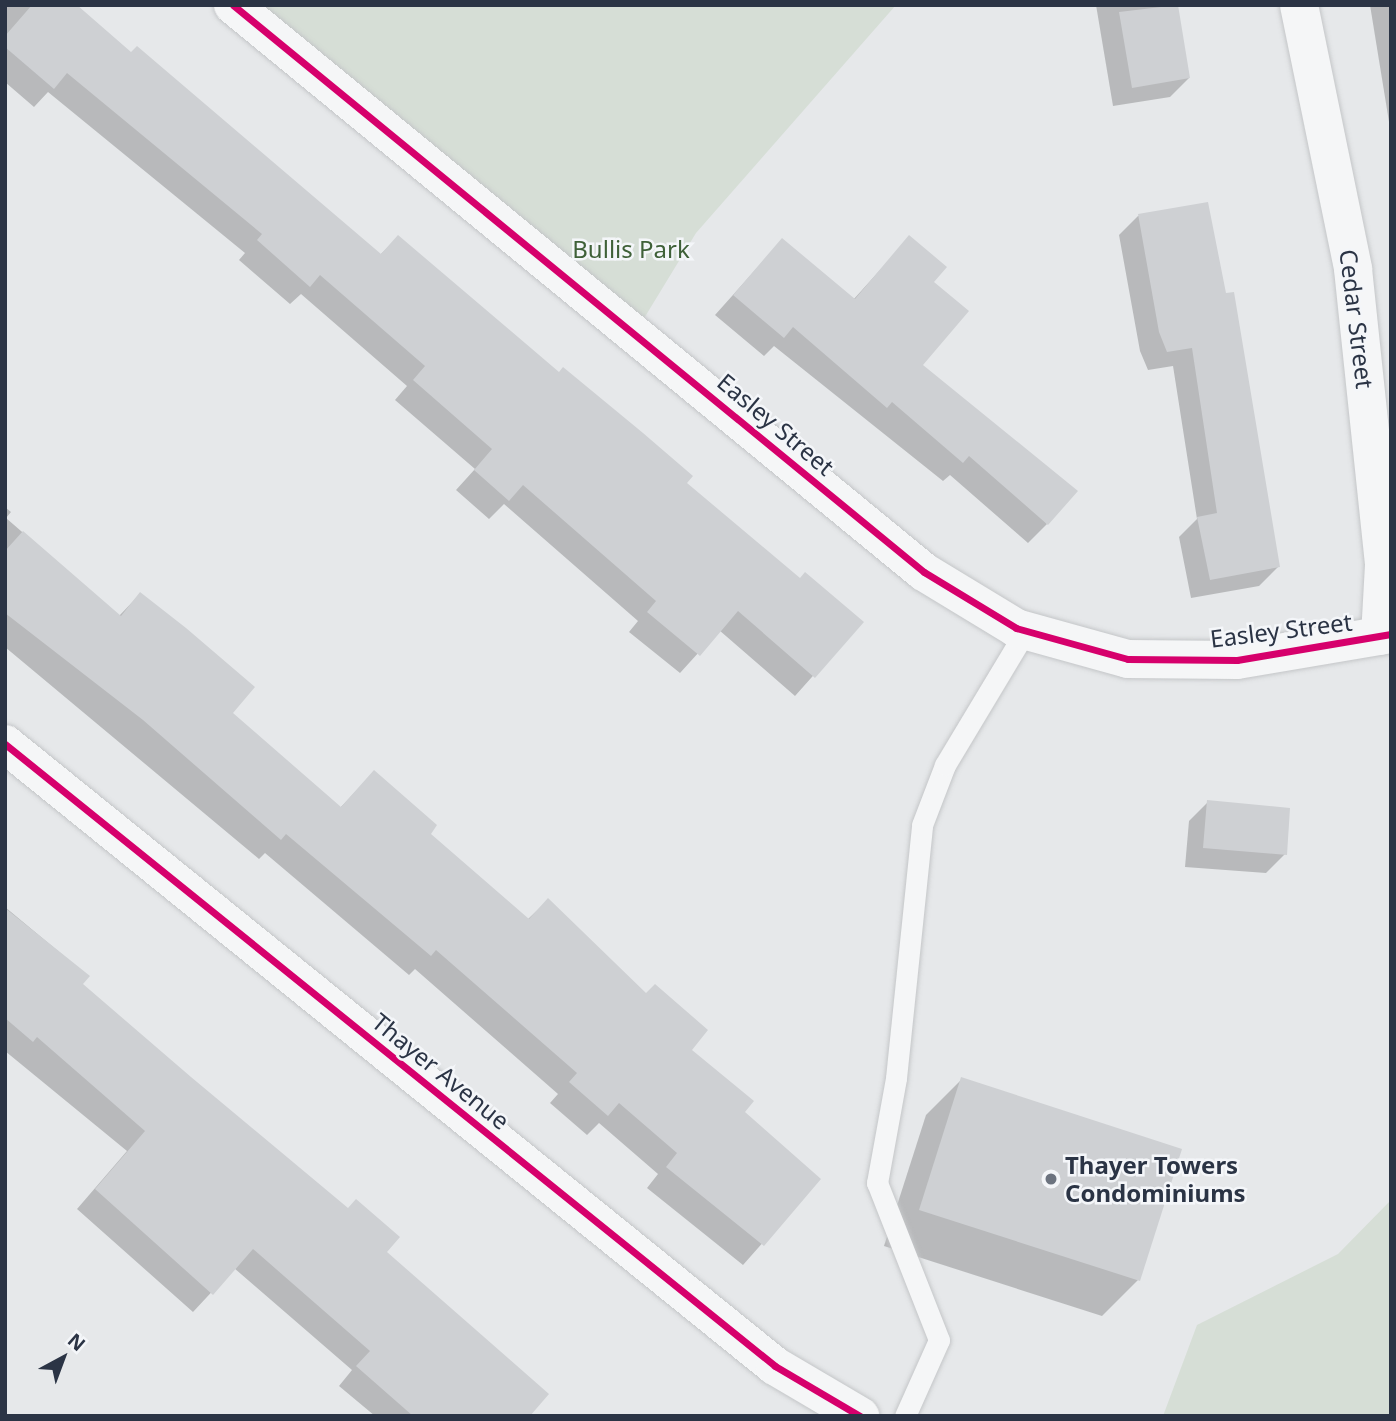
<!DOCTYPE html>
<style>
body{margin:0}
#map{position:relative;width:1396px;height:1421px;overflow:hidden;background:#e6e8ea;font-family:"Noto Sans",sans-serif}
div>[style]{position:absolute}
[style*='--x']{left:calc(var(--x)*1px);top:calc(var(--y)*1px);width:calc(var(--w)*1px);rotate:calc(var(--a)*1deg)}
.green>*{inset:0;background:#d6ded6}
.shadow>*{inset:0;background:#0003}
.building>*{inset:0;background:#ced0d3}
.roads{filter:drop-shadow(0 0 2px #c4c6c8) drop-shadow(0 0 2px #c4c6c8)}
.service>*{height:21px;margin:-10.5px;padding:0 10.5px;transform-origin:10.5px;border-radius:10.5px;background:#f5f6f7}
.minor>*{height:38px;margin:-19px;padding:0 19px;transform-origin:19px;border-radius:19px;background:#f5f6f7}
.cycleway>*{height:7px;margin:-3.5px;padding:0 3.5px;transform-origin:3.5px;border-radius:3.5px;background:#d6006c}
.dots>*{width:19px;height:19px;translate:-50% -50%;box-sizing:border-box;border:4px solid #f4f6f9;border-radius:50%}
span{translate:-50% -50%;white-space:nowrap;text-align:center;line-height:1.15;-webkit-text-stroke:5px #f4f6f9;paint-order:stroke}
.park-label{font-size:24px;color:#3f6138}
.street-label{font-size:24px;color:#2b3445}
.poi-label{font-size:24px;color:#2b3445;font-weight:700}
.left{translate:0 -50%;text-align:left}
.frame{position:absolute;inset:0;border:7px solid #2b3445;pointer-events:none}
.north{position:absolute;left:28px;top:1323px;width:70px;height:70px;-webkit-text-stroke:5px #f4f6f9;paint-order:stroke;rotate:41deg;font-size:19px;font-weight:700;line-height:28px;text-align:center;color:#2b3445}
.north::after{content:'';display:block;margin:auto;width:24px;height:32px;background:#2b3445;clip-path:polygon(50% 0,100% 100%,50% 72%,0 100%)}
</style>
<div id="map">
<div class="green">
<i style="clip-path:polygon(262px 5px,896px 5px,696px 233px,643px 320px)"></i>
<i style="clip-path:polygon(1391px 1200px,1391px 1416px,1163px 1416px,1197px 1325px,1338px 1254px)"></i>
</div>
<div class="shadow">
<i style="clip-path:polygon(5px 5px,76px 5px,131px 54px,137px 48px,380px 255px,398px 237px,799px 580px,861px 622px,795px 696px,719px 630px,680px 673px,629px 632px,638px 621px,504px 504px,489px 519px,456px 490px,475px 469px,395px 400px,407px 386px,301px 294px,290px 304px,239px 260px,245px 253px,48px 92px,34px 107px,5px 82px)"></i>
<i style="clip-path:polygon(1096px 5px,1172px 5px,1189px 78px,1170px 97px,1113px 106px)"></i>
<i style="clip-path:polygon(1370px 5px,1391px 5px,1390px 128px)"></i>
<i style="clip-path:polygon(1207px 204px,1278px 567px,1259px 586px,1191px 598px,1179px 537px,1197px 519px,1173px 366px,1148px 370px,1140px 351px,1119px 235px,1138px 216px)"></i>
<i style="clip-path:polygon(909px 238px,932px 282px,921px 366px,1047px 524px,1028px 543px,950px 475px,943px 481px,774px 346px,764px 356px,715px 315px,782px 240px,853px 300px)"></i>
<i style="clip-path:polygon(5px 507px,11px 512px,6px 518px,119px 616px,140px 594px,230px 713px,340px 808px,374px 772px,428px 834px,527px 920px,548px 900px,743px 1112px,819px 1179px,743px 1265px,647px 1188px,658px 1174px,599px 1123px,587px 1135px,550px 1103px,558px 1094px,415px 969px,409px 975px,265px 853px,259px 859px,5px 647px)"></i>
<i style="clip-path:polygon(1208px 802px,1285px 854px,1266px 873px,1185px 867px,1189px 821px)"></i>
<i style="clip-path:polygon(5px 907px,88px 976px,81px 984px,385px 1252px,527px 1416px,375px 1416px,339px 1386px,352px 1370px,234px 1268px,193px 1312px,77px 1209px,127px 1151px,5px 1051px)"></i>
<i style="clip-path:polygon(962px 1079px,1138px 1280px,1102px 1316px,884px 1246px,926px 1115px)"></i>
</div>
<div class="building">
<i style="clip-path:polygon(32px 5px,77px 5px,131px 52px,137px 46px,381px 254px,398px 235px,559px 372px,563px 367px,643px 433px,693px 476px,687px 483px,800px 578px,805px 572px,864px 622px,815px 678px,738px 611px,700px 656px,647px 612px,656px 601px,523px 485px,509px 501px,474px 470px,492px 449px,413px 380px,425px 366px,320px 275px,310px 287px,257px 240px,262px 234px,67px 73px,54px 89px,5px 47px,5px 36px)"></i>
<i style="clip-path:polygon(1178px 5px,1190px 78px,1132px 88px,1119px 12px)"></i>
<i style="clip-path:polygon(1208px 202px,1226px 293px,1234px 292px,1280px 567px,1210px 580px,1197px 517px,1217px 513px,1192px 348px,1167px 352px,1159px 332px,1138px 214px)"></i>
<i style="clip-path:polygon(909px 235px,947px 267px,934px 282px,969px 311px,923px 365px,1078px 491px,1048px 525px,969px 456px,963px 463px,892px 402px,887px 408px,793px 327px,784px 338px,733px 295px,782px 238px,855px 299px)"></i>
<i style="clip-path:polygon(23px 531px,121px 616px,140px 592px,186px 628px,255px 687px,233px 713px,341px 807px,374px 770px,437px 825px,431px 834px,529px 919px,548px 898px,646px 993px,655px 984px,708px 1030px,692px 1050px,754px 1101px,745px 1112px,821px 1179px,764px 1246px,666px 1167px,677px 1153px,619px 1103px,608px 1116px,569px 1082px,577px 1073px,436px 950px,431px 956px,286px 834px,281px 840px,143px 720px,5px 613px,5px 551px)"></i>
<i style="clip-path:polygon(1207px 800px,1290px 808px,1287px 855px,1203px 848px)"></i>
<i style="clip-path:polygon(5px 908px,90px 976px,83px 984px,191px 1077px,348px 1208px,356px 1199px,400px 1237px,387px 1252px,549px 1394px,530px 1416px,413px 1416px,356px 1366px,370px 1351px,253px 1249px,213px 1295px,95px 1189px,145px 1131px,37px 1037px,33px 1042px,5px 1018px)"></i>
<i style="clip-path:polygon(961px 1077px,1182px 1149px,1140px 1281px,919px 1210px)"></i>
</div>
<div class="roads">
<div class="service">
<i style="--x:905;--y:1416;--w:83;--a:-65.9"></i>
<i style="--x:939;--y:1340;--w:169;--a:-111.5"></i>
<i style="--x:877;--y:1183;--w:107;--a:-79.7"></i>
<i style="--x:896;--y:1078;--w:254;--a:-84.1"></i>
<i style="--x:922;--y:825;--w:64;--a:-69"></i>
<i style="--x:945;--y:765;--w:157;--a:-59"></i>
</div>
<div class="minor">
<i style="--x:233;--y:5;--w:894;--a:39.37"></i>
<i style="--x:924;--y:572;--w:108;--a:31.3"></i>
<i style="--x:1016;--y:628;--w:116;--a:15.5"></i>
<i style="--x:1128;--y:659;--w:109;--a:0.5"></i>
<i style="--x:1237;--y:660;--w:156;--a:-9.6"></i>
<i style="--x:1299;--y:5;--w:269;--a:78.4"></i>
<i style="--x:1353;--y:269;--w:298;--a:84"></i>
<i style="--x:1384;--y:565;--w:71;--a:93.2"></i>
<i style="--x:5;--y:744;--w:990;--a:38.93"></i>
<i style="--x:775;--y:1366;--w:99;--a:30.5"></i>
</div>
</div>
<div class="cycleway">
<i style="--x:233;--y:5;--w:894;--a:39.37"></i>
<i style="--x:924;--y:572;--w:108;--a:31.3"></i>
<i style="--x:1016;--y:628;--w:116;--a:15.5"></i>
<i style="--x:1128;--y:659;--w:109;--a:0.5"></i>
<i style="--x:1237;--y:660;--w:156;--a:-9.6"></i>
<i style="--x:5;--y:744;--w:990;--a:38.93"></i>
<i style="--x:775;--y:1366;--w:99;--a:30.5"></i>
</div>
<div class="dots">
<i style="left:1051px;top:1179px;background:#6c737f"></i>
</div>
<div class="park-label">
<span style="left:631px;top:249px">Bullis Park</span>
</div>
<div class="street-label">
<span style="left:1357px;top:319px;rotate:83deg">Cedar Street</span>
<span style="left:776px;top:424px;rotate:40deg">Easley Street</span>
<span style="left:1281px;top:630px;rotate:-7deg">Easley Street</span>
<span style="left:441px;top:1071px;rotate:39deg">Thayer Avenue</span>
</div>
<div class="poi-label">
<span class="left" style="left:1065px;top:1179px">Thayer Towers<br>Condominiums</span>
</div>
<div class="frame"></div>
<div class="north">N</div>
</div>
